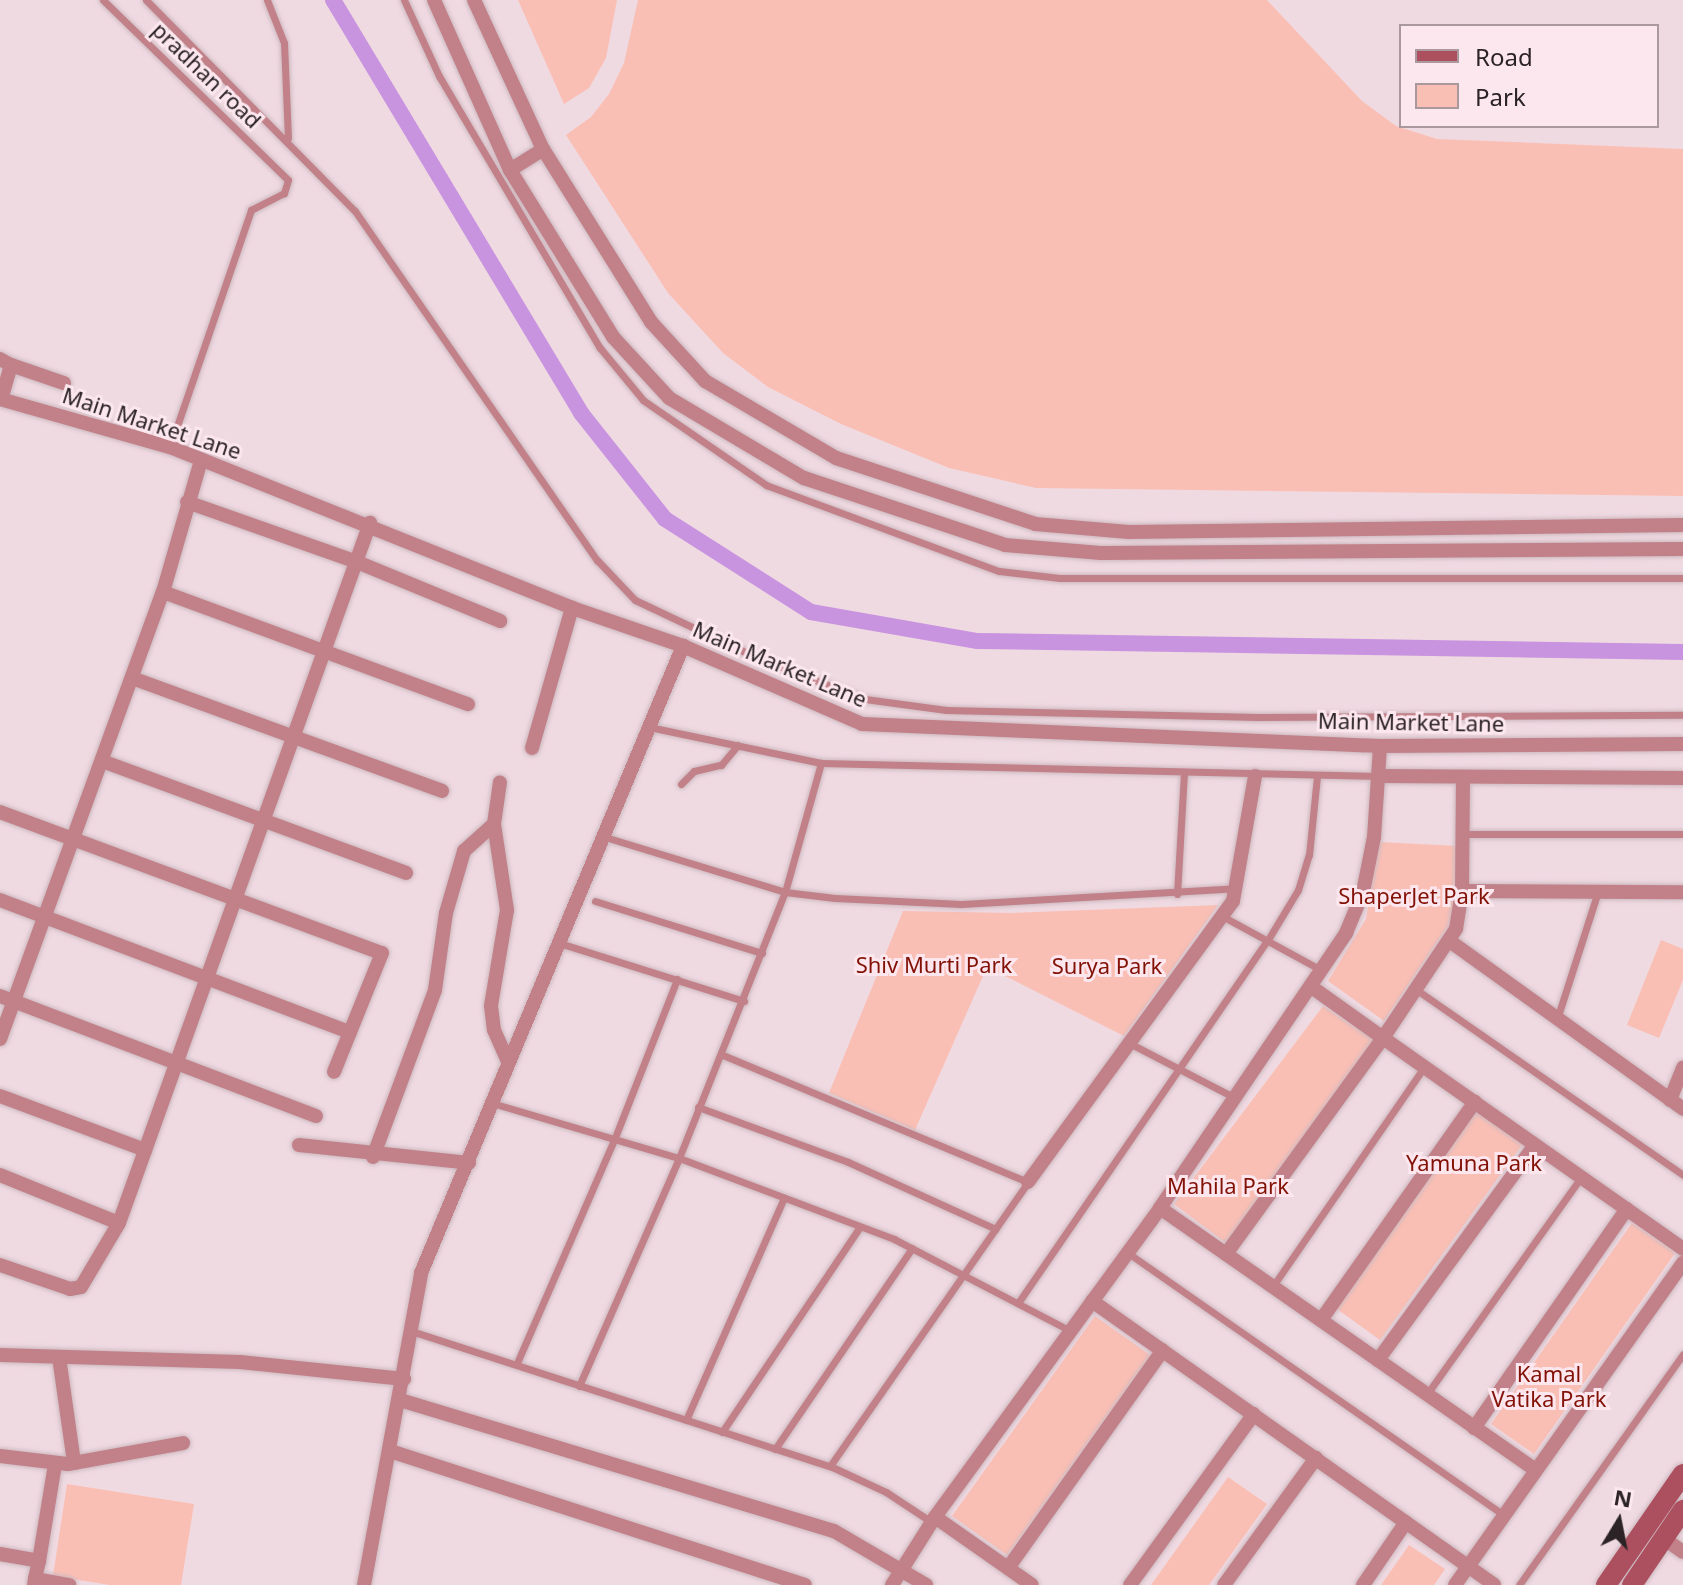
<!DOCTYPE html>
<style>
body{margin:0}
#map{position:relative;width:1683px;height:1585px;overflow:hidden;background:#f0dae2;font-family:"Noto Sans",sans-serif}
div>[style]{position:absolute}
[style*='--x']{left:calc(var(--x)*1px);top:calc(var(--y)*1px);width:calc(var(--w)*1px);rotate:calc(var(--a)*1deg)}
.green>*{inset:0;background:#fabfb4}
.canal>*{height:16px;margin:-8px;padding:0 8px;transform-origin:8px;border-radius:8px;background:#c894df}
.roads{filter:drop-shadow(0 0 2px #cdb9c0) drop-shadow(0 0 2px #cdb9c0)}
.lane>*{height:7px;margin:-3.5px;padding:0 3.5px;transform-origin:3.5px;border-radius:3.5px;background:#c28189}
.street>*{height:14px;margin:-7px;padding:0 7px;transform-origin:7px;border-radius:7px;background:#c28189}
.secondary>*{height:20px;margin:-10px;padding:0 10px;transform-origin:10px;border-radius:10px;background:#ac505f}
span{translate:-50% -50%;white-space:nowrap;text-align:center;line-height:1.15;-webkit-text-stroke:6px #fde7ef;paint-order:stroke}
.street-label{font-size:22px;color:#2b2326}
.park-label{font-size:22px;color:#821106}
.legend{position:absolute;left:1399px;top:24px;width:260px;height:104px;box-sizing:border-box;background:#fde7ef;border:2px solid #a9999f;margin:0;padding:10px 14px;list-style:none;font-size:24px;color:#2b2326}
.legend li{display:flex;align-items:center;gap:16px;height:40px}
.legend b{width:40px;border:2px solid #a9999f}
.north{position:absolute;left:1579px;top:1481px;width:80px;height:80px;-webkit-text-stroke:6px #fde7ef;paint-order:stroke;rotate:10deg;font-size:22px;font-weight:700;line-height:32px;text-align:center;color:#2b2326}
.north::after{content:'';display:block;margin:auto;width:28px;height:36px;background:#2b2326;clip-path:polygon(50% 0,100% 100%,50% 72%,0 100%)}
</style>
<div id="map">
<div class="green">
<i style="clip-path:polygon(518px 0,617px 0,606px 58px,589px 88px,564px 104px)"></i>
<i style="clip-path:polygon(638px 0,1267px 0,1362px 101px,1396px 126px,1437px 139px,1683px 149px,1683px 496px,1036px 488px,949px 468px,841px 424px,768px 387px,723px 353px,668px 293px,566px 135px,591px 117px,609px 94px,624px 63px)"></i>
<i style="clip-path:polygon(1379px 842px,1457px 846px,1452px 920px,1384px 1021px,1328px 981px,1366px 919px)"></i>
<i style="clip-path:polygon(1218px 905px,1124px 1036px,987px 967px,915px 1130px,829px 1093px,903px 911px,1011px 913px)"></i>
<i style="clip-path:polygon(1661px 940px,1683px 949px,1683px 980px,1659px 1038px,1627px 1025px)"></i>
<i style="clip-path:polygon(1323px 1006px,1375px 1041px,1226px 1243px,1174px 1204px)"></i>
<i style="clip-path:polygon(1476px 1111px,1522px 1145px,1380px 1340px,1337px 1309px)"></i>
<i style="clip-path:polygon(1632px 1223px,1675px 1253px,1534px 1454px,1491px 1424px)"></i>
<i style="clip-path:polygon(1095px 1316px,1150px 1355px,1007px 1555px,952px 1516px)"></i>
<i style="clip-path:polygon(1228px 1477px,1267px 1504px,1209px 1585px,1151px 1585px)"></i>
<i style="clip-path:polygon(67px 1484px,194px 1504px,181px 1585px,110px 1585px,53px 1576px)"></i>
<i style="clip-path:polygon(1409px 1545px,1445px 1569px,1434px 1585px,1381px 1585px)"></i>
</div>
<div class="canal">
<i style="--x:333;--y:0;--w:482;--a:59"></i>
<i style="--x:581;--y:413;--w:135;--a:51.6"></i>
<i style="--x:665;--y:519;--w:173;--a:32.5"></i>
<i style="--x:811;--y:612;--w:169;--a:9.9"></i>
<i style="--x:978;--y:641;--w:705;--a:0.89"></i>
</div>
<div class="roads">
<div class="lane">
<i style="--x:103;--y:0;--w:258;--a:44.2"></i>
<i style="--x:288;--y:180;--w:14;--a:107"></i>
<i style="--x:284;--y:193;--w:37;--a:153"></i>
<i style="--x:251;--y:210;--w:250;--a:108.9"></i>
<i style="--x:146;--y:0;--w:297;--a:45.3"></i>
<i style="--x:355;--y:211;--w:425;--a:55.3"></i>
<i style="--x:597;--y:560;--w:55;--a:46.5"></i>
<i style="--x:635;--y:600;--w:138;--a:25.3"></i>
<i style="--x:760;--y:659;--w:112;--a:20.9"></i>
<i style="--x:865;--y:699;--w:82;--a:7.7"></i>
<i style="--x:946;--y:710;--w:312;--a:1.3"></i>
<i style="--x:1258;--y:717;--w:425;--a:-0.3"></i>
<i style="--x:267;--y:0;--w:46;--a:68.4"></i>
<i style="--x:284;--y:43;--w:95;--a:87.6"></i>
<i style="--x:404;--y:0;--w:84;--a:65.3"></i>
<i style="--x:439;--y:76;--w:316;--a:59.4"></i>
<i style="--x:600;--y:348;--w:67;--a:50.4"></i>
<i style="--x:643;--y:400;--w:150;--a:34.6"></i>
<i style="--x:766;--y:485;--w:248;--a:20.3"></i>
<i style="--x:999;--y:571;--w:61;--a:6.5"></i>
<i style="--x:1060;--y:578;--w:623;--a:0"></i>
<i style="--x:649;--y:727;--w:176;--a:11.8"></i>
<i style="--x:821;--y:763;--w:558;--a:1.33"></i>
<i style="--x:681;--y:784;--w:18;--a:-45"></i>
<i style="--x:694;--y:771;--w:28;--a:-13"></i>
<i style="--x:721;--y:765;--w:26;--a:-50"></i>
<i style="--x:1461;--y:834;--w:222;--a:0"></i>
<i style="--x:605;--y:837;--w:188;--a:17"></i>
<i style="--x:785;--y:892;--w:50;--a:6.8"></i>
<i style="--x:835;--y:898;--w:126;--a:2.7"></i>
<i style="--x:961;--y:904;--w:276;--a:-3.3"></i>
<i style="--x:1177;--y:894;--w:121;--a:-86.7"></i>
<i style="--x:595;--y:901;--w:175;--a:17.3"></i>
<i style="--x:1222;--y:916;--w:115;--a:28.6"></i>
<i style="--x:1269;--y:938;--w:56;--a:-58.9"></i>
<i style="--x:1298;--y:890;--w:37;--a:-73"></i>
<i style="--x:1309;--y:855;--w:79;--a:-84.2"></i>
<i style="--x:559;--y:943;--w:194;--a:17.4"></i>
<i style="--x:1417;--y:990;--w:324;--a:34.8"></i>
<i style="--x:1557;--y:1019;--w:134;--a:-72.2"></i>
<i style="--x:1131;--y:1044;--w:117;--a:27.4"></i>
<i style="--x:723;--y:1055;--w:330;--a:22.6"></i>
<i style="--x:1028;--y:1182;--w:346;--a:124.9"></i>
<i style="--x:492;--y:1103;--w:195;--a:16.4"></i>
<i style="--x:679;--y:1158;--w:286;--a:-68.3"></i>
<i style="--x:785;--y:892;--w:134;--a:-74.4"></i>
<i style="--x:698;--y:1107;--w:160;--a:20.1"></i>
<i style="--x:848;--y:1162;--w:162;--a:24.4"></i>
<i style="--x:1128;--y:1253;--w:457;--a:34.9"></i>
<i style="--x:1273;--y:1286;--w:266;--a:-55.4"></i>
<i style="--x:1018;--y:1303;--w:437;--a:-55.5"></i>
<i style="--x:411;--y:1331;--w:440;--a:17.9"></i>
<i style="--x:830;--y:1466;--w:62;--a:24.9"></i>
<i style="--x:886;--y:1492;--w:49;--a:33.4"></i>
<i style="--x:927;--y:1519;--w:6;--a:-18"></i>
<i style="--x:517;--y:1363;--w:243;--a:-66.5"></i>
<i style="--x:614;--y:1140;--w:173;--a:-68.6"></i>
<i style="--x:579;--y:1386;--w:249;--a:-66.3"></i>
<i style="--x:679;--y:1158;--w:230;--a:20.6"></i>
<i style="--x:894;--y:1239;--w:199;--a:27.5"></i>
<i style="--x:1427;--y:1394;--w:266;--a:-54.6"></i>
<i style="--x:686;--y:1420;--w:243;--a:-66.2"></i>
<i style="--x:722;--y:1432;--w:247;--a:-56.1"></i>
<i style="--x:775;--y:1449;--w:243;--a:-55.7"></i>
<i style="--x:1519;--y:1585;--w:283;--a:-54.6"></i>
</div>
<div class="street">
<i style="--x:434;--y:0;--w:186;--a:65.9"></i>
<i style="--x:510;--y:170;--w:196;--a:58.3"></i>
<i style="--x:613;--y:337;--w:83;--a:47.4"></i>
<i style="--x:669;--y:398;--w:157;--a:30.7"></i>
<i style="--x:804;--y:478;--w:212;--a:18.4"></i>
<i style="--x:1005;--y:545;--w:96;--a:4.8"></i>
<i style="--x:1101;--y:553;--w:582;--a:-0.39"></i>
<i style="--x:474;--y:0;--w:164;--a:65.2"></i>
<i style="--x:543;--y:149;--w:204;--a:58"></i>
<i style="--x:651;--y:322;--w:80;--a:47.5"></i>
<i style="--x:705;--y:381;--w:152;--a:30.4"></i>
<i style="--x:836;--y:458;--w:210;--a:18.3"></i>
<i style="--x:1035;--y:524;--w:94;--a:4.9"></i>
<i style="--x:1129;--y:532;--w:554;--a:-0.72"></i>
<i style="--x:510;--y:170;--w:39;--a:-32"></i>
<i style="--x:0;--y:359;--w:13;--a:29"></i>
<i style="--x:11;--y:365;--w:35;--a:106"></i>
<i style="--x:11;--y:365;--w:56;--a:18.8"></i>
<i style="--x:0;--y:399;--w:177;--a:15.8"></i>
<i style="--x:170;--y:447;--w:433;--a:21.8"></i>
<i style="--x:572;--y:608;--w:117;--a:18.9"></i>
<i style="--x:683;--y:646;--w:195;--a:23.5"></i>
<i style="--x:862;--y:724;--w:518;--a:2.43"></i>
<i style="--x:1380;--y:746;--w:303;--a:-0.4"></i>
<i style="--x:187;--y:502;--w:180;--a:19.4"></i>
<i style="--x:357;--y:562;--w:155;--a:22.4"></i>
<i style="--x:163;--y:592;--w:325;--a:20.2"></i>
<i style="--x:132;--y:678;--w:330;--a:20"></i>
<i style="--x:532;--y:748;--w:146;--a:-74.1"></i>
<i style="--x:102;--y:761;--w:324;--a:20.2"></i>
<i style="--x:1379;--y:776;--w:304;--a:0.4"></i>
<i style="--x:1463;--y:778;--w:113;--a:90.5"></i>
<i style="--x:1462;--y:891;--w:38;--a:99"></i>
<i style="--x:1456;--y:929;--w:131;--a:123.8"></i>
<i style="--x:1383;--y:1038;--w:367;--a:35.1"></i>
<i style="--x:0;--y:812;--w:407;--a:20.3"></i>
<i style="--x:382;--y:953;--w:128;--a:112"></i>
<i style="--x:494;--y:824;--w:87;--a:81.4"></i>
<i style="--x:507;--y:910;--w:97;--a:99.5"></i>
<i style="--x:491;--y:1006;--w:24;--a:83"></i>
<i style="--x:494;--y:1030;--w:34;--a:66"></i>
<i style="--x:1462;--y:891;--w:221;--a:0.3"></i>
<i style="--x:0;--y:900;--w:374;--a:20.7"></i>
<i style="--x:1451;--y:942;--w:286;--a:35.7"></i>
<i style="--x:0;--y:996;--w:338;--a:20.8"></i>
<i style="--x:0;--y:1039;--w:476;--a:-70"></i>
<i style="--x:163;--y:592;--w:137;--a:-73.9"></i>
<i style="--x:0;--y:1096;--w:155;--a:20.4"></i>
<i style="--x:1670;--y:1100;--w:35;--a:-68"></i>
<i style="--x:299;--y:1145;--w:171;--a:6"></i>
<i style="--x:373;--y:1157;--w:178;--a:-69.6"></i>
<i style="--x:435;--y:990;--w:78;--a:-81.9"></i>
<i style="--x:446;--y:913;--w:65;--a:-73.8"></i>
<i style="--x:464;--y:851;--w:40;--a:-42"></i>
<i style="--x:494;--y:824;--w:42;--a:-81.9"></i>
<i style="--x:0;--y:1175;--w:128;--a:22"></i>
<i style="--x:1028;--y:1182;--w:348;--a:-53.9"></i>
<i style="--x:1233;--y:901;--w:127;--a:-80"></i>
<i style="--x:1160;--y:1208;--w:458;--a:34.9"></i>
<i style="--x:1226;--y:1254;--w:267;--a:-54"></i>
<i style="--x:1383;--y:1038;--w:86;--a:-144.5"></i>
<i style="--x:0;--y:1265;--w:74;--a:18.9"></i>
<i style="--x:70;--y:1289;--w:11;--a:-10"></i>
<i style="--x:81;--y:1287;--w:74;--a:-59.3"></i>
<i style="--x:119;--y:1223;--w:744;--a:-70.27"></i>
<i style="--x:1092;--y:1301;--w:492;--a:35.2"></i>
<i style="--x:1321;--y:1320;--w:267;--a:-54.8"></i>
<i style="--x:0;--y:1355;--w:240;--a:1.7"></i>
<i style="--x:240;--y:1362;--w:165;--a:5.9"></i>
<i style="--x:59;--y:1357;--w:107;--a:81.9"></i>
<i style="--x:1378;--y:1360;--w:266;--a:-53.9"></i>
<i style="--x:400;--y:1400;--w:453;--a:16.8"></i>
<i style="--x:834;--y:1531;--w:107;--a:30.4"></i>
<i style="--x:1474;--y:1428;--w:267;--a:-55.1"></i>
<i style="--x:390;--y:1451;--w:436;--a:17.9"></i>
<i style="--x:0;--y:1456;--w:68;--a:6.7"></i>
<i style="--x:68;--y:1464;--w:117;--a:-10.3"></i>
<i style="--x:935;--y:1517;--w:118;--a:35"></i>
<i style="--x:1663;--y:1538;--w:24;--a:35"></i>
<i style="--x:0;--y:1554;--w:40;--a:10"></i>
<i style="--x:39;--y:1561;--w:18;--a:103"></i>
<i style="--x:39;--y:1561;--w:98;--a:-80.6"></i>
<i style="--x:1008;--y:1568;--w:267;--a:-54.6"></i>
<i style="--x:34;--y:1585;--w:6;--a:-81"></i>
<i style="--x:35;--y:1579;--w:35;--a:10"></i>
<i style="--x:364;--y:1585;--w:317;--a:-79.6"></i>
<i style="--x:421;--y:1273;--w:680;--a:-67.32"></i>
<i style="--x:892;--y:1585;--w:80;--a:-57.7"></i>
<i style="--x:935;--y:1517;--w:382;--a:-53.9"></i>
<i style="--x:1160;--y:1208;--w:332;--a:-55.9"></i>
<i style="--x:1346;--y:933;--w:44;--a:-67.5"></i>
<i style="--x:1363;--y:892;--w:56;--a:-78.7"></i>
<i style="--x:1374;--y:837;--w:91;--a:-86.2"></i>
<i style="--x:1130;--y:1585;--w:211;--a:-54.1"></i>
<i style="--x:1224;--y:1585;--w:157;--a:-54.1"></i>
<i style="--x:1363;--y:1585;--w:76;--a:-55.7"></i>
<i style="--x:1455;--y:1585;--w:395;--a:-54.7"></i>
</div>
<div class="secondary">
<i style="--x:1606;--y:1585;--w:135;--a:-55.3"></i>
<i style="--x:1632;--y:1585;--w:91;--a:-55.8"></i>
</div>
</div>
<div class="street-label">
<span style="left:207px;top:75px;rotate:44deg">pradhan road</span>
<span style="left:152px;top:423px;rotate:18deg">Main Market Lane</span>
<span style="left:780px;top:664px;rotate:23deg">Main Market Lane</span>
<span style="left:1411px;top:722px;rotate:1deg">Main Market Lane</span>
</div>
<div class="park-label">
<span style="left:1414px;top:896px">ShaperJet Park</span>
<span style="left:934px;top:965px">Shiv Murti Park</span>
<span style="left:1107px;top:966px">Surya Park</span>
<span style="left:1474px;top:1163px">Yamuna Park</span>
<span style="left:1228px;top:1186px">Mahila Park</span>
<span style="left:1549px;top:1386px">Kamal<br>Vatika Park</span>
</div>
<ul class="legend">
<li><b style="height:10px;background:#ac505f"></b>Road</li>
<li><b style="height:22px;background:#fabfb4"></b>Park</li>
</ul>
<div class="north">N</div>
</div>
